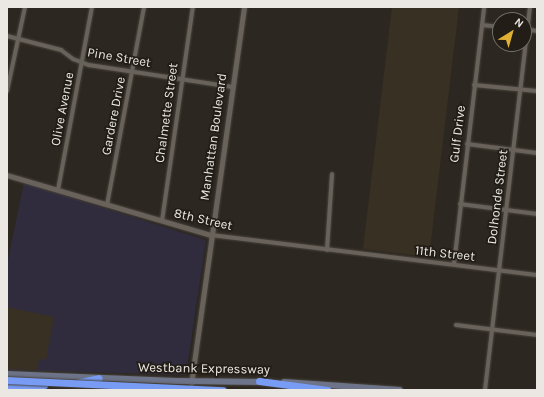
<!DOCTYPE html>
<style>
body{margin:0}
#map{position:relative;width:544px;height:397px;overflow:hidden;background:#2c2720;font-family:Karla,sans-serif}
div>[style]{position:absolute}
[style*='--x']{left:calc(var(--x)*1px);top:calc(var(--y)*1px);width:calc(var(--w)*1px);rotate:calc(var(--a)*1deg)}
.commercial>*{inset:0;background:#302c3d}
.built>*{inset:0;background:#383023}
.roads{filter:drop-shadow(0 0 1px #48443d) drop-shadow(0 0 1px #48443d)}
.minor>*{height:4px;margin:-2px;padding:0 2px;transform-origin:2px;border-radius:2px;background:#68625a}
.tertiary>*{height:5px;margin:-2.5px;padding:0 2.5px;transform-origin:2.5px;border-radius:2.5px;background:#68625a}
.secondary>*{height:6px;margin:-3px;padding:0 3px;transform-origin:3px;border-radius:3px;background:#6d7388}
.motorway>*{height:7px;margin:-3.5px;padding:0 3.5px;transform-origin:3.5px;border-radius:3.5px;background:#789bf4}
.bridges{filter:drop-shadow(0 0 1px #48443d) drop-shadow(0 0 1px #48443d)}
.motorway-bridge>*{height:7px;margin:-3.5px;padding:0 3.5px;transform-origin:3.5px;border-radius:3.5px;background:#789bf4}
span{translate:-50% -50%;white-space:nowrap;text-align:center;line-height:1.15;-webkit-text-stroke:3.5px #221d16;paint-order:stroke}
.street-label{font-size:13px;color:#ebe8e3}
.frame{position:absolute;inset:0;border:8px solid #ebe8e3;pointer-events:none}
.north{position:absolute;left:492px;top:12px;width:40px;height:40px;box-sizing:border-box;background:#221d16;border:1px solid #726e68;border-radius:50%;rotate:37deg;font-size:11px;font-weight:700;line-height:16px;text-align:center;color:#ebe8e3}
.north::after{content:'';display:block;margin:auto;width:14px;height:18px;background:#e0b034;clip-path:polygon(50% 0,100% 100%,50% 72%,0 100%)}
</style>
<div id="map">
<div class="commercial">
<i style="clip-path:polygon(24px 183px,206px 240px,186px 375px,7px 370px,7px 264px)"></i>
</div>
<div class="built">
<i style="clip-path:polygon(392px 7px,459px 7px,429px 257px,363px 249px)"></i>
<i style="clip-path:polygon(7px 307px,54px 317px,46px 360px,39px 359px,37px 370px,7px 369px)"></i>
</div>
<div class="roads">
<div class="minor">
<i style="--x:482;--y:25;--w:18;--a:6"></i>
<i style="--x:524;--y:29;--w:13;--a:9"></i>
<i style="--x:7;--y:36;--w:56;--a:14.5"></i>
<i style="--x:61;--y:50;--w:15;--a:37"></i>
<i style="--x:73;--y:59;--w:17;--a:21"></i>
<i style="--x:89;--y:65;--w:145;--a:8.7"></i>
<i style="--x:474;--y:85;--w:63;--a:5.4"></i>
<i style="--x:7;--y:91;--w:86;--a:-77.9"></i>
<i style="--x:467;--y:144;--w:71;--a:7.3"></i>
<i style="--x:58;--y:190;--w:186;--a:-79.5"></i>
<i style="--x:460;--y:204;--w:78;--a:7.4"></i>
<i style="--x:107;--y:205;--w:201;--a:-79.4"></i>
<i style="--x:162;--y:221;--w:216;--a:-81.8"></i>
<i style="--x:211;--y:235;--w:328;--a:7"></i>
<i style="--x:327;--y:250;--w:76;--a:-86.2"></i>
<i style="--x:454;--y:264;--w:259;--a:-83.3"></i>
<i style="--x:456;--y:325;--w:82;--a:7"></i>
<i style="--x:485;--y:390;--w:386;--a:-83.3"></i>
</div>
<div class="tertiary">
<i style="--x:7;--y:175;--w:213;--a:16.4"></i>
<i style="--x:191;--y:384;--w:381;--a:-82"></i>
</div>
<div class="secondary">
<i style="--x:7;--y:374;--w:169;--a:2.4"></i>
<i style="--x:176;--y:381;--w:87;--a:0.7"></i>
<i style="--x:284;--y:382;--w:116;--a:3.9"></i>
</div>
<div class="motorway">
<i style="--x:259;--y:381;--w:69;--a:7.5"></i>
<i style="--x:80;--y:382;--w:19;--a:-12"></i>
<i style="--x:7;--y:385;--w:37;--a:0"></i>
</div>
</div>
<div class="bridges">
<div class="motorway-bridge">
<i style="--x:7;--y:380;--w:216;--a:2.7"></i>
</div>
</div>
<div class="street-label">
<span style="left:119px;top:58px;rotate:10deg">Pine Street</span>
<span style="left:63px;top:109px;rotate:-79deg">Olive Avenue</span>
<span style="left:167px;top:113px;rotate:-82deg">Chalmette Street</span>
<span style="left:114px;top:116px;rotate:-79deg">Gardere Drive</span>
<span style="left:458px;top:134px;rotate:-83deg">Gulf Drive</span>
<span style="left:214px;top:137px;rotate:-82deg">Manhattan Boulevard</span>
<span style="left:498px;top:197px;rotate:-83deg">Dolhonde Street</span>
<span style="left:203px;top:220px;rotate:13deg">8th Street</span>
<span style="left:445px;top:254px;rotate:6deg">11th Street</span>
<span style="left:204px;top:369px;rotate:1deg">Westbank Expressway</span>
</div>
<div class="frame"></div>
<div class="north">N</div>
</div>
